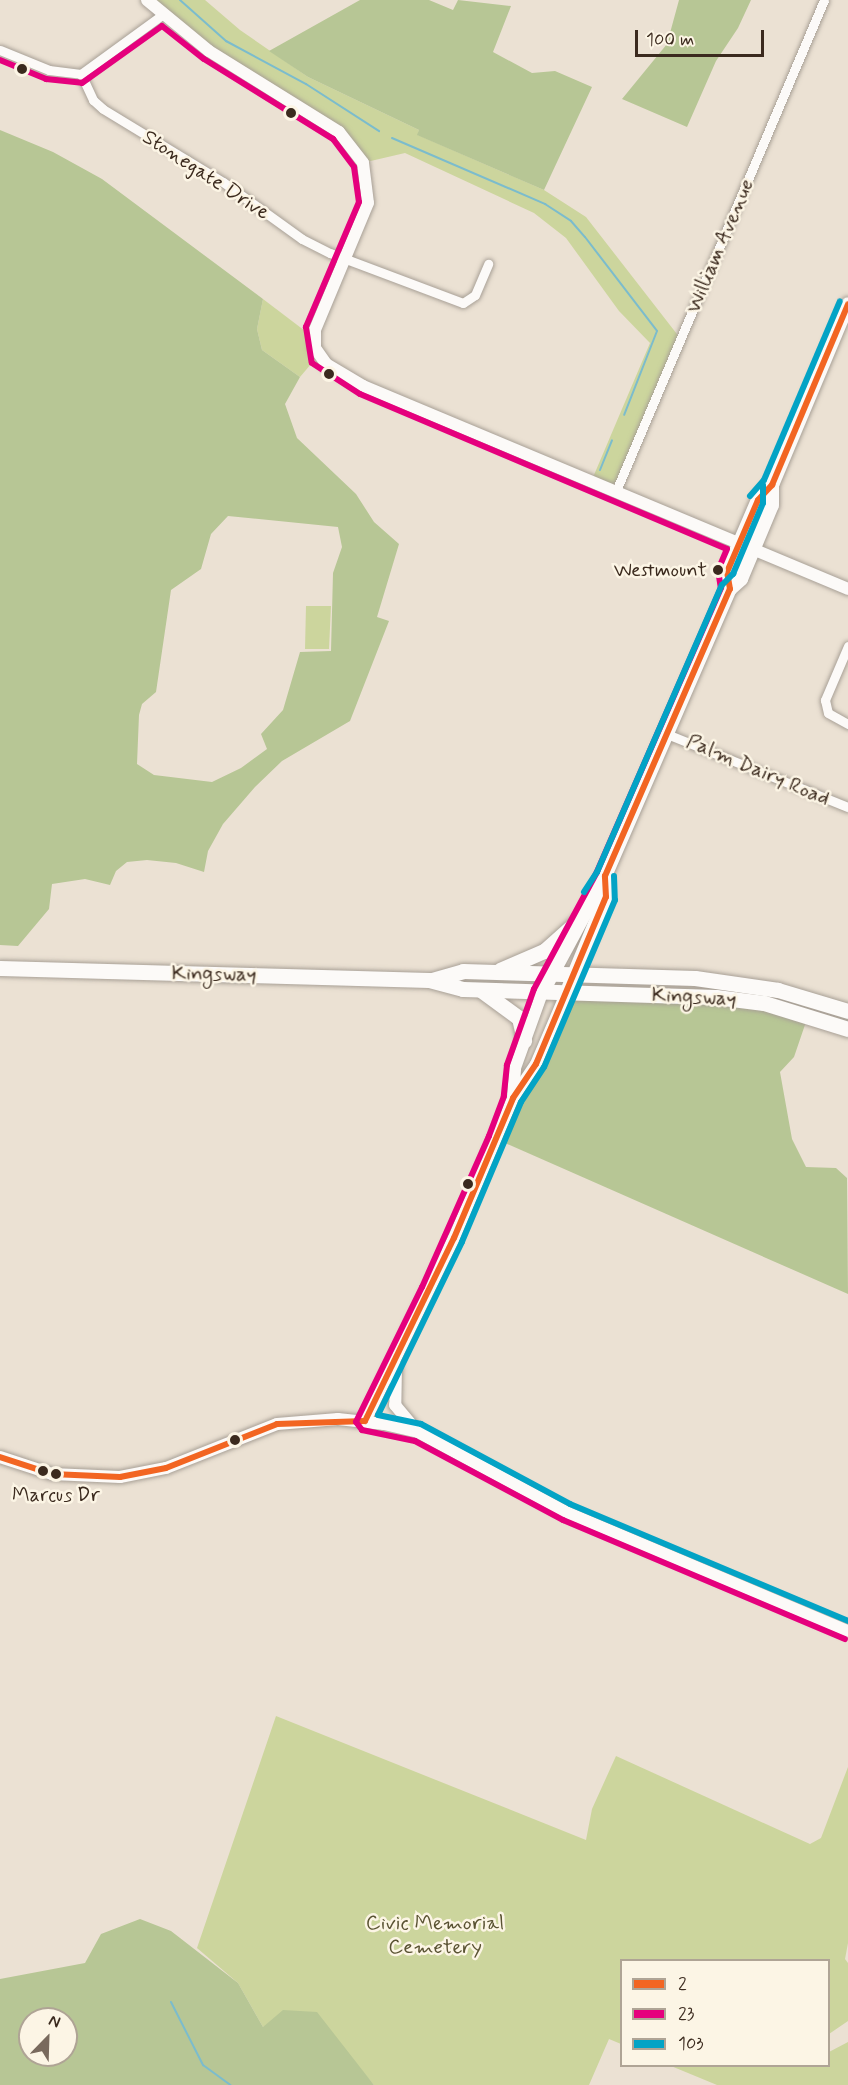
<!DOCTYPE html>
<style>
body{margin:0}
#map{position:relative;width:848px;height:2085px;overflow:hidden;background:#ebe1d3;font-family:Mynerve,sans-serif}
div>[style]{position:absolute}
[style*='--x']{left:calc(var(--x)*1px);top:calc(var(--y)*1px);width:calc(var(--w)*1px);rotate:calc(var(--a)*1deg)}
.green>*{inset:0;background:#ccd59d}
.forest>*{inset:0;background:#b7c695}
.stream>*{height:2px;margin:-1px;padding:0 1px;transform-origin:1px;border-radius:1px;background:#7bbccd}
.roads{filter:drop-shadow(0 0 2px #a8a096) drop-shadow(0 0 2px #a8a096)}
.minor>*{height:9px;margin:-4.5px;padding:0 4.5px;transform-origin:4.5px;border-radius:4.5px;background:#fcfaf8}
.tertiary>*{height:12px;margin:-6px;padding:0 6px;transform-origin:6px;border-radius:6px;background:#fcfaf8}
.secondary>*{height:14px;margin:-7px;padding:0 7px;transform-origin:7px;border-radius:7px;background:#fcfaf8}
.primary>*{height:15px;margin:-7.5px;padding:0 7.5px;transform-origin:7.5px;border-radius:7.5px;background:#fcfaf8}
.bus-1>*{height:6px;margin:-3px;padding:0 3px;transform-origin:3px;border-radius:3px;background:#f26522}
.bus-2>*{height:6px;margin:-3px;padding:0 3px;transform-origin:3px;border-radius:3px;background:#e5007d}
.bus-3>*{height:6px;margin:-3px;padding:0 3px;transform-origin:3px;border-radius:3px;background:#03a3c5}
.dots>*{width:16px;height:16px;translate:-50% -50%;box-sizing:border-box;border:3px solid #fcf5e5;border-radius:50%}
span{translate:-50% -50%;white-space:nowrap;text-align:center;line-height:1.15;-webkit-text-stroke:5px #fcf5e5;paint-order:stroke}
.bus-label{font-size:20px;color:#3b2a1e}
.right{translate:-100% -50%;text-align:right}
.street-label{font-size:21px;color:#3b2a1e}
.park-label{font-size:21px;color:#595232}
.legend{position:absolute;left:620px;top:1959px;width:210px;height:108px;box-sizing:border-box;background:#fcf5e5;border:2px solid #afa495;margin:0;padding:8px 10px;list-style:none;font-size:18px;color:#3b2a1e}
.legend li{display:flex;align-items:center;gap:12px;height:30px}
.legend b{width:30px;border:2px solid #afa495}
.north{position:absolute;left:18px;top:2007px;width:60px;height:60px;box-sizing:border-box;background:#fcf5e5;border:2px solid #afa495;border-radius:50%;rotate:23deg;font-size:16px;font-weight:700;line-height:24px;text-align:center;color:#3b2a1e}
.north::after{content:'';display:block;margin:auto;width:21px;height:27px;background:#796a5d;clip-path:polygon(50% 0,100% 100%,50% 72%,0 100%)}
.scale{position:absolute;left:635px;top:30px;width:129px;height:27px;box-sizing:border-box;border:3px solid #3b2a1e;border-top:0;padding-left:8px;font-size:18px;line-height:21px;white-space:nowrap;color:#3b2a1e;-webkit-text-stroke:4px #fcf5e5;paint-order:stroke}
</style>
<div id="map">
<div class="green">
<i style="clip-path:polygon(146px 0,205px 0,240px 30px,308px 77px,419px 130px,418px 135px,544px 190px,586px 217px,680px 338px,615px 492px,591px 482px,650px 343px,619px 311px,566px 238px,534px 213px,405px 153px,362px 163px,350px 142px,227px 63px)"></i>
<i style="clip-path:polygon(263px 299px,313px 337px,317px 357px,300px 377px,262px 350px,257px 329px)"></i>
<i style="clip-path:polygon(306px 606px,331px 606px,329px 649px,305px 649px)"></i>
<i style="clip-path:polygon(276px 1716px,586px 1840px,592px 1809px,616px 1756px,810px 1844px,821px 1838px,848px 1767px,848px 1943px,845px 1959px,848px 1963px,848px 2021px,829px 2034px,828px 1960px,622px 1960px,621px 2044px,609px 2039px,589px 2085px,374px 2085px,312px 2012px,263px 2027px,238px 1983px,197px 1948px)"></i>
<i style="clip-path:polygon(848px 2042px,848px 2085px,717px 2085px,671px 2066px,828px 2066px,829px 2052px)"></i>
</div>
<div class="forest">
<i style="clip-path:polygon(360px 0,429px 0,453px 10px,458px 0,511px 6px,493px 52px,532px 73px,555px 71px,592px 87px,544px 190px,417px 135px,419px 130px,308px 77px,269px 51px)"></i>
<i style="clip-path:polygon(679px 0,751px 0,738px 28px,716px 61px,687px 127px,622px 99px,667px 44px)"></i>
<i style="clip-path:polygon(evenodd,0 130px,53px 152px,102px 179px,263px 299px,257px 329px,262px 350px,300px 377px,285px 404px,297px 438px,356px 494px,374px 522px,399px 544px,377px 617px,389px 621px,350px 721px,282px 761px,255px 787px,223px 824px,208px 851px,204px 872px,176px 863px,147px 860px,127px 862px,116px 871px,110px 885px,85px 879px,52px 884px,49px 909px,18px 946px,0 945px,0 130px,228px 516px,338px 527px,342px 547px,333px 573px,331px 651px,300px 652px,283px 710px,261px 734px,267px 749px,241px 768px,212px 782px,154px 775px,137px 764px,139px 715px,142px 704px,156px 692px,171px 590px,201px 569px,211px 534px,228px 516px)"></i>
<i style="clip-path:polygon(566px 994px,688px 997px,808px 1016px,794px 1057px,780px 1072px,792px 1139px,806px 1167px,836px 1168px,847px 1178px,848px 1294px,496px 1139px)"></i>
<i style="clip-path:polygon(evenodd,140px 1919px,171px 1931px,238px 1983px,263px 2027px,283px 2010px,317px 2012px,374px 2085px,0 2085px,0 1979px,85px 1963px,101px 1934px,140px 1919px,30px 2019px,66px 2019px,66px 2055px,30px 2055px,30px 2019px)"></i>
</div>
<div class="stream">
<i style="--x:180;--y:0;--w:62;--a:41.7"></i>
<i style="--x:226;--y:41;--w:91;--a:28.3"></i>
<i style="--x:306;--y:84;--w:87;--a:32.8"></i>
<i style="--x:392;--y:138;--w:167;--a:23.3"></i>
<i style="--x:545;--y:204;--w:31;--a:33"></i>
<i style="--x:571;--y:221;--w:21;--a:49"></i>
<i style="--x:585;--y:237;--w:118;--a:52.5"></i>
<i style="--x:657;--y:331;--w:90;--a:111.4"></i>
<i style="--x:600;--y:470;--w:32;--a:-68"></i>
<i style="--x:171;--y:2002;--w:71;--a:63.1"></i>
<i style="--x:203;--y:2065;--w:34;--a:36"></i>
</div>
<div class="roads">
<div class="minor">
<i style="--x:0;--y:50;--w:53;--a:22.2"></i>
<i style="--x:49;--y:70;--w:32;--a:7"></i>
<i style="--x:81;--y:74;--w:100;--a:-36.1"></i>
<i style="--x:81;--y:74;--w:29;--a:65"></i>
<i style="--x:93;--y:100;--w:13;--a:42"></i>
<i style="--x:103;--y:109;--w:140;--a:31.3"></i>
<i style="--x:223;--y:182;--w:97;--a:35.8"></i>
<i style="--x:302;--y:239;--w:31;--a:27"></i>
<i style="--x:330;--y:253;--w:142;--a:20.6"></i>
<i style="--x:463;--y:303;--w:14;--a:-34"></i>
<i style="--x:475;--y:295;--w:34;--a:-67"></i>
<i style="--x:616;--y:491;--w:533;--a:-67.04"></i>
<i style="--x:848;--y:646;--w:59;--a:113.1"></i>
<i style="--x:825;--y:700;--w:13;--a:77"></i>
<i style="--x:828;--y:713;--w:23;--a:29"></i>
<i style="--x:667;--y:734;--w:195;--a:22"></i>
</div>
<div class="tertiary">
<i style="--x:147;--y:0;--w:80;--a:39.4"></i>
<i style="--x:209;--y:51;--w:153;--a:31.9"></i>
<i style="--x:339;--y:132;--w:39;--a:52"></i>
<i style="--x:363;--y:163;--w:40;--a:82.9"></i>
<i style="--x:368;--y:203;--w:138;--a:112.7"></i>
<i style="--x:315;--y:330;--w:18;--a:90"></i>
<i style="--x:315;--y:348;--w:19;--a:55"></i>
<i style="--x:326;--y:364;--w:43;--a:30.7"></i>
<i style="--x:363;--y:386;--w:526;--a:22.71"></i>
<i style="--x:513;--y:1098;--w:30;--a:-86"></i>
<i style="--x:515;--y:1068;--w:80;--a:-70.2"></i>
<i style="--x:396;--y:1366;--w:39;--a:91"></i>
<i style="--x:395;--y:1405;--w:33;--a:50"></i>
<i style="--x:365;--y:1421;--w:203;--a:-64.1"></i>
<i style="--x:454;--y:1238;--w:152;--a:-67.1"></i>
<i style="--x:513;--y:1098;--w:41;--a:-55.9"></i>
<i style="--x:536;--y:1064;--w:76;--a:-66.8"></i>
<i style="--x:0;--y:1457;--w:55;--a:18.1"></i>
<i style="--x:52;--y:1474;--w:68;--a:2.5"></i>
<i style="--x:120;--y:1477;--w:47;--a:-11.1"></i>
<i style="--x:166;--y:1468;--w:119;--a:-21.6"></i>
<i style="--x:277;--y:1424;--w:61;--a:-4.7"></i>
<i style="--x:338;--y:1419;--w:46;--a:6.2"></i>
<i style="--x:384;--y:1424;--w:35;--a:13"></i>
<i style="--x:418;--y:1432;--w:168;--a:28.4"></i>
<i style="--x:566;--y:1512;--w:306;--a:22.9"></i>
</div>
<div class="secondary">
<i style="--x:730;--y:589;--w:17;--a:-100"></i>
<i style="--x:727;--y:572;--w:15;--a:-67"></i>
<i style="--x:733;--y:558;--w:63;--a:-66.7"></i>
<i style="--x:758;--y:500;--w:21;--a:-47"></i>
<i style="--x:772;--y:485;--w:196;--a:-67.2"></i>
<i style="--x:542;--y:993;--w:133;--a:-61.7"></i>
<i style="--x:605;--y:876;--w:313;--a:-66.5"></i>
<i style="--x:730;--y:589;--w:15;--a:-42"></i>
<i style="--x:741;--y:579;--w:80;--a:-67.3"></i>
<i style="--x:772;--y:505;--w:20;--a:-90"></i>
<i style="--x:566;--y:994;--w:105;--a:-67.6"></i>
<i style="--x:606;--y:897;--w:21;--a:-93"></i>
</div>
<div class="primary">
<i style="--x:0;--y:968;--w:429;--a:1.6"></i>
<i style="--x:429;--y:980;--w:35;--a:15"></i>
<i style="--x:463;--y:989;--w:253;--a:1.8"></i>
<i style="--x:716;--y:997;--w:48;--a:7.1"></i>
<i style="--x:764;--y:1003;--w:88;--a:17.2"></i>
<i style="--x:500;--y:970;--w:48;--a:-23.4"></i>
<i style="--x:544;--y:951;--w:48;--a:-41.6"></i>
<i style="--x:432;--y:980;--w:32;--a:-16"></i>
<i style="--x:463;--y:971;--w:232;--a:1.7"></i>
<i style="--x:695;--y:978;--w:84;--a:8.2"></i>
<i style="--x:778;--y:990;--w:73;--a:16.7"></i>
<i style="--x:482;--y:991;--w:46;--a:36.1"></i>
<i style="--x:519;--y:1018;--w:23;--a:77"></i>
</div>
</div>
<div class="bus-1">
<i style="--x:365;--y:1421;--w:203;--a:-64.1"></i>
<i style="--x:454;--y:1238;--w:152;--a:-67.1"></i>
<i style="--x:513;--y:1098;--w:41;--a:-55.9"></i>
<i style="--x:536;--y:1064;--w:181;--a:-67.3"></i>
<i style="--x:606;--y:897;--w:21;--a:-93"></i>
<i style="--x:605;--y:876;--w:313;--a:-66.5"></i>
<i style="--x:730;--y:589;--w:17;--a:-100"></i>
<i style="--x:727;--y:572;--w:78;--a:-66.7"></i>
<i style="--x:758;--y:500;--w:21;--a:-47"></i>
<i style="--x:772;--y:485;--w:196;--a:-67.2"></i>
<i style="--x:0;--y:1457;--w:55;--a:18.1"></i>
<i style="--x:52;--y:1474;--w:68;--a:2.5"></i>
<i style="--x:120;--y:1477;--w:47;--a:-11.1"></i>
<i style="--x:166;--y:1468;--w:119;--a:-21.6"></i>
<i style="--x:277;--y:1424;--w:88;--a:-2"></i>
</div>
<div class="bus-2">
<i style="--x:0;--y:60;--w:50;--a:22.4"></i>
<i style="--x:46;--y:79;--w:36;--a:6"></i>
<i style="--x:82;--y:83;--w:98;--a:-35.5"></i>
<i style="--x:162;--y:26;--w:53;--a:38.2"></i>
<i style="--x:204;--y:59;--w:152;--a:31.8"></i>
<i style="--x:333;--y:139;--w:35;--a:53"></i>
<i style="--x:354;--y:167;--w:35;--a:82"></i>
<i style="--x:359;--y:202;--w:136;--a:113"></i>
<i style="--x:306;--y:327;--w:36;--a:81"></i>
<i style="--x:312;--y:363;--w:57;--a:32.9"></i>
<i style="--x:360;--y:394;--w:398;--a:22.9"></i>
<i style="--x:727;--y:549;--w:23;--a:113"></i>
<i style="--x:718;--y:570;--w:18;--a:81"></i>
<i style="--x:721;--y:588;--w:310;--a:113.6"></i>
<i style="--x:597;--y:872;--w:133;--a:118.3"></i>
<i style="--x:534;--y:989;--w:81;--a:109.6"></i>
<i style="--x:507;--y:1065;--w:31;--a:96"></i>
<i style="--x:504;--y:1096;--w:43;--a:110.6"></i>
<i style="--x:489;--y:1136;--w:165;--a:113.9"></i>
<i style="--x:422;--y:1287;--w:150;--a:116.1"></i>
<i style="--x:356;--y:1422;--w:10;--a:53"></i>
<i style="--x:362;--y:1430;--w:54;--a:11.7"></i>
<i style="--x:415;--y:1441;--w:168;--a:28.1"></i>
<i style="--x:563;--y:1520;--w:306;--a:22.9"></i>
</div>
<div class="bus-3">
<i style="--x:750;--y:496;--w:21;--a:-49"></i>
<i style="--x:764;--y:480;--w:194;--a:-67"></i>
<i style="--x:614;--y:876;--w:24;--a:88"></i>
<i style="--x:615;--y:900;--w:181;--a:113"></i>
<i style="--x:544;--y:1067;--w:42;--a:123.3"></i>
<i style="--x:521;--y:1102;--w:152;--a:112.9"></i>
<i style="--x:462;--y:1242;--w:192;--a:115.9"></i>
<i style="--x:378;--y:1415;--w:44;--a:11.8"></i>
<i style="--x:421;--y:1424;--w:169;--a:28.2"></i>
<i style="--x:570;--y:1504;--w:302;--a:22.8"></i>
<i style="--x:584;--y:892;--w:24;--a:-57"></i>
<i style="--x:597;--y:872;--w:313;--a:-66.5"></i>
<i style="--x:722;--y:585;--w:16;--a:-45"></i>
<i style="--x:733;--y:574;--w:77;--a:-67.1"></i>
<i style="--x:763;--y:503;--w:18;--a:-90"></i>
</div>
<div class="dots">
<i style="left:22px;top:69px;background:#3b2a1e"></i>
<i style="left:291px;top:113px;background:#3b2a1e"></i>
<i style="left:329px;top:374px;background:#3b2a1e"></i>
<i style="left:718px;top:570px;background:#3b2a1e"></i>
<i style="left:468px;top:1184px;background:#3b2a1e"></i>
<i style="left:235px;top:1440px;background:#3b2a1e"></i>
<i style="left:43px;top:1471px;background:#3b2a1e"></i>
<i style="left:56px;top:1474px;background:#3b2a1e"></i>
</div>
<div class="bus-label">
<span class="right" style="left:707px;top:570px">Westmount</span>
<span style="left:56px;top:1495px">Marcus Dr</span>
</div>
<div class="street-label">
<span style="left:206px;top:175px;rotate:33deg">Stonegate Drive</span>
<span style="left:720px;top:246px;rotate:-67deg">William Avenue</span>
<span style="left:758px;top:770px;rotate:23deg">Palm Dairy Road</span>
<span style="left:214px;top:974px;rotate:1deg">Kingsway</span>
<span style="left:694px;top:997px;rotate:3deg">Kingsway</span>
</div>
<div class="park-label">
<span style="left:435px;top:1935px">Civic Memorial<br>Cemetery</span>
</div>
<ul class="legend">
<li><b style="height:8px;background:#f26522"></b>2</li>
<li><b style="height:8px;background:#e5007d"></b>23</li>
<li><b style="height:8px;background:#03a3c5"></b>103</li>
</ul>
<div class="north">N</div>
<div class="scale">100 m</div>
</div>
